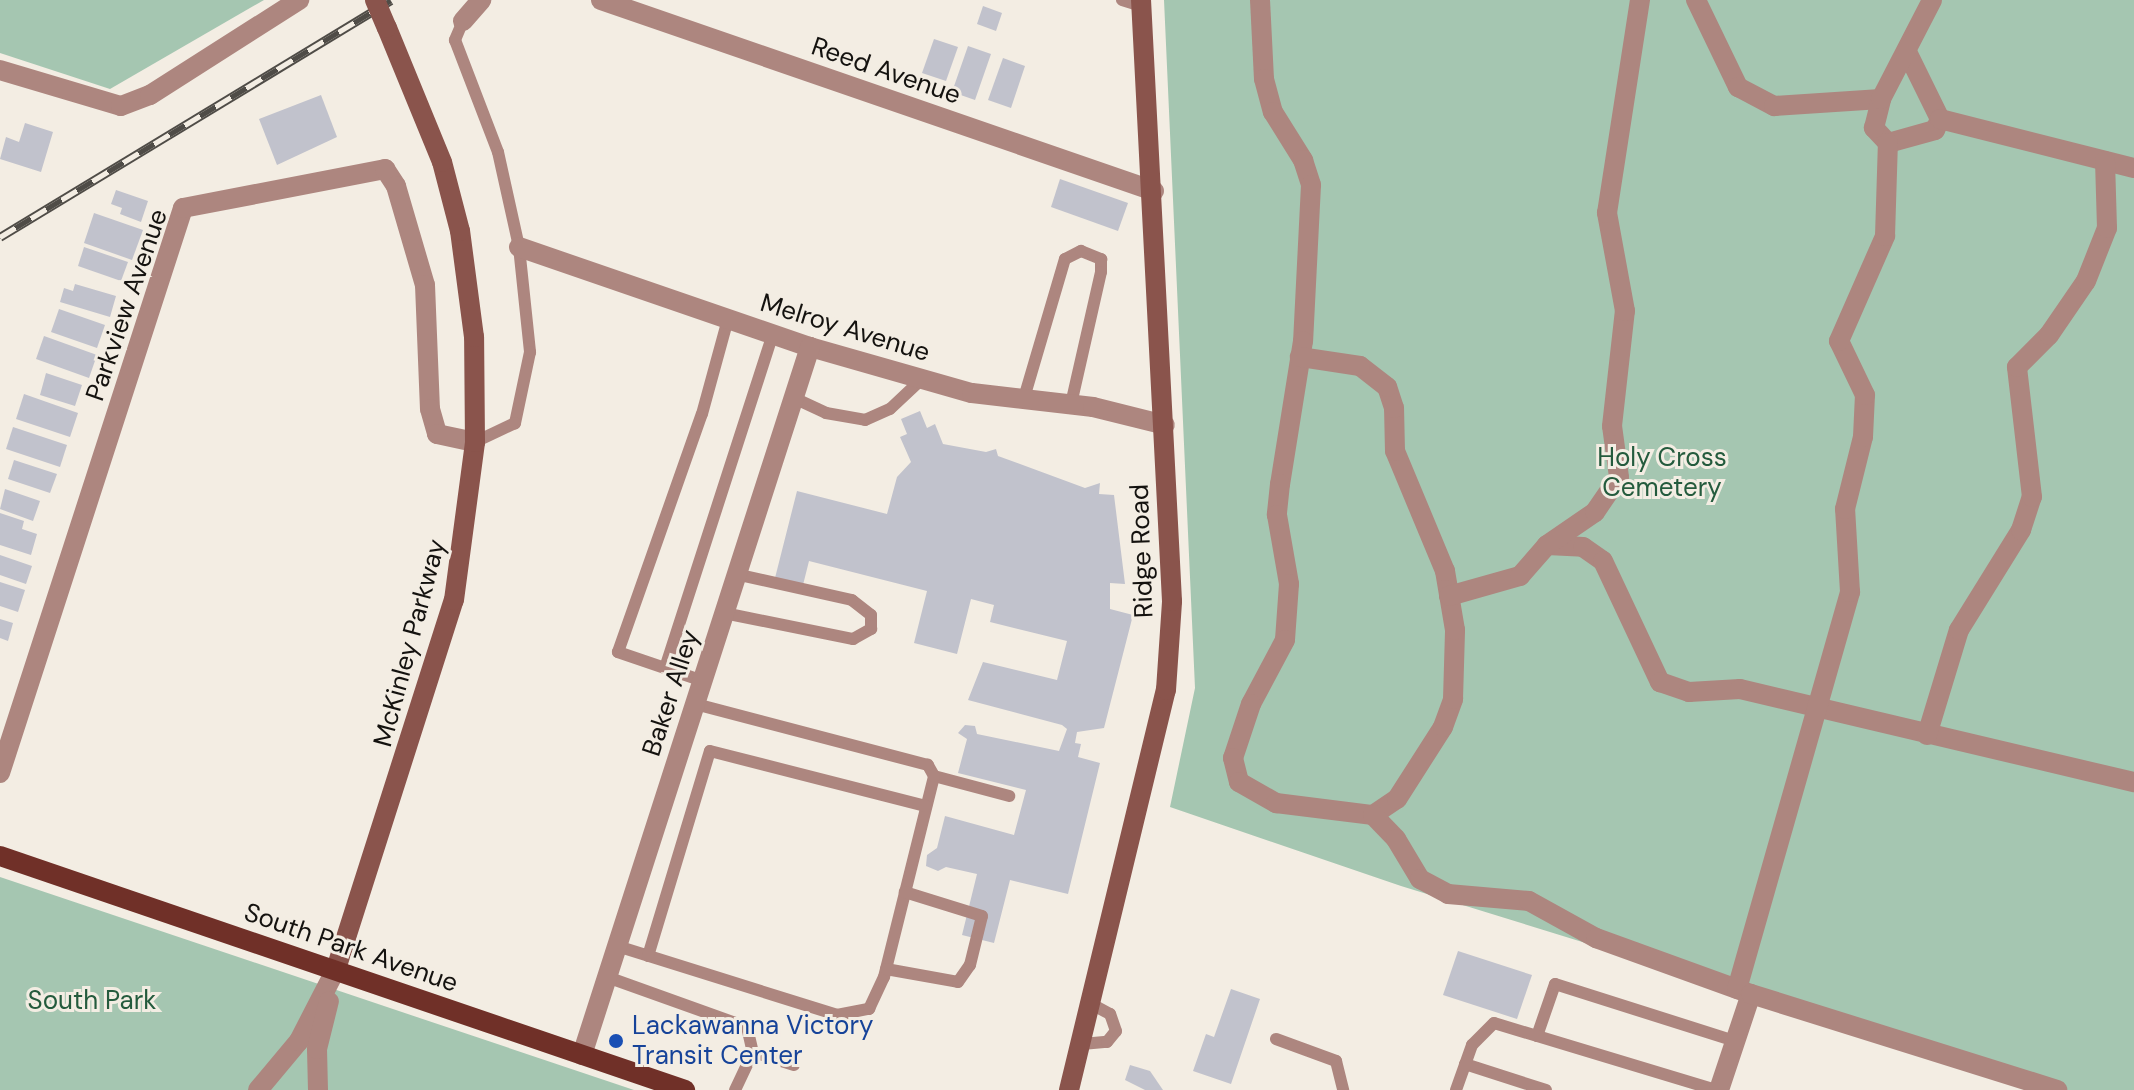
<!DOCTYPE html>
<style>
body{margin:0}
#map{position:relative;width:2134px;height:1090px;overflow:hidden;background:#f3ede3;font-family:"DM Sans",sans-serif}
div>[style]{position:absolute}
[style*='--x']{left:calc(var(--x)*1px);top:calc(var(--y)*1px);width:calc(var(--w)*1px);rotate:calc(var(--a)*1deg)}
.green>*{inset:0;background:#a5c6b1}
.building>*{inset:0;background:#c1c2cc}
.lane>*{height:12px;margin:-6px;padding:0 6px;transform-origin:6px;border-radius:6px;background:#ad867f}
.street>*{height:20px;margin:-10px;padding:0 10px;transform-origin:10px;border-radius:10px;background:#ad867f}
.secondary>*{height:20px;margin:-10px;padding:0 10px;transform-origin:10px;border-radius:10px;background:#8a544c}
.primary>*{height:20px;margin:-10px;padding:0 10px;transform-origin:10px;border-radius:10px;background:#703028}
.rail>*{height:9px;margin-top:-4.5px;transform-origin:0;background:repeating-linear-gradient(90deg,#f3ede3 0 18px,#4f4c47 0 36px);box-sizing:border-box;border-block:2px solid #4f4c47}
.secondary-bridge>*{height:20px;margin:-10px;padding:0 10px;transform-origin:10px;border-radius:10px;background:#8a544c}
.dots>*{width:22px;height:22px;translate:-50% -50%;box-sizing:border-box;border:4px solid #f3ede3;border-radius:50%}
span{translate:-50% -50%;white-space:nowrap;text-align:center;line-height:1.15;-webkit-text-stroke:6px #f3ede3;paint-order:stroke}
.street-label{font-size:26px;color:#14120f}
.park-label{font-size:26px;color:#245b3d}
.transit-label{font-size:26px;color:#164399}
.left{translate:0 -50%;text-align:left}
</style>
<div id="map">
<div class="green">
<i style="clip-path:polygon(0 0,264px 0,110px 89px,0 53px)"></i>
<i style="clip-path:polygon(1164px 0,2134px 0,2134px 1090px,2062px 1090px,1401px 886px,1170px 807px,1195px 688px)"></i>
<i style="clip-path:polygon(0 877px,634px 1090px,0 1090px)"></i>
</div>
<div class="building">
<i style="clip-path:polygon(983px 6px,1002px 13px,996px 31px,977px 24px)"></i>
<i style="clip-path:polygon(934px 39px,958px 47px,946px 81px,922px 73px)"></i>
<i style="clip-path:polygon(968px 46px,991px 54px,975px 100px,952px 92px)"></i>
<i style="clip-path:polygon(1003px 58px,1025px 66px,1011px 108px,988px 100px)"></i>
<i style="clip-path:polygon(321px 95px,337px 137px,277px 165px,259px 119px)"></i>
<i style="clip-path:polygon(25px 123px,53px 132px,41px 172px,0 159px,6px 137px,19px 142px)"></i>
<i style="clip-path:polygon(1060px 179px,1128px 203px,1118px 231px,1051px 207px)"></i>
<i style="clip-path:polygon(116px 190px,148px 201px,141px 222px,120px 214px,122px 208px,111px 204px)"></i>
<i style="clip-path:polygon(94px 213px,143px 230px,132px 260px,84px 243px)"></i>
<i style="clip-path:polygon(84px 247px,128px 262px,121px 281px,78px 266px)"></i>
<i style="clip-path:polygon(75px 284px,116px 296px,110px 317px,60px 302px,64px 288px,73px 291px)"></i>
<i style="clip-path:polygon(59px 309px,105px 325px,97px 348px,51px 332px)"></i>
<i style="clip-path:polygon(44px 336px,97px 355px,89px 378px,36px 359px)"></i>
<i style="clip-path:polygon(46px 373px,82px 385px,75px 406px,40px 395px)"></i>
<i style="clip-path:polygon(24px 394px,78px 413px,70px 437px,16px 419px)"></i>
<i style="clip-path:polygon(920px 411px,927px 428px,935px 424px,943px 444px,986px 452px,996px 449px,998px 456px,1085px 488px,1100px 483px,1099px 494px,1114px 495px,1125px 584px,1110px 583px,1110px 609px,1133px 615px,1104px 728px,1077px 732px,1075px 743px,1081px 744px,1078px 757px,1100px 763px,1068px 894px,1010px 880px,994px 943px,962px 935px,977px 874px,946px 867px,938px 871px,926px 866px,927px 855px,937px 848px,945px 816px,1014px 835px,1026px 790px,958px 773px,967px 739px,958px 733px,965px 725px,975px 726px,977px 734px,1059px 751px,1067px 729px,1062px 725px,968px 700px,983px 662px,1057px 680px,1067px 641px,990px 622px,994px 605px,971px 599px,957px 654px,914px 643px,927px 591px,809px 561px,803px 585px,775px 578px,797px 491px,887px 514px,897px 477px,911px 462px,900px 437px,907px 434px,901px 419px)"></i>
<i style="clip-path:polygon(13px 427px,67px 445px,60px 467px,6px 449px)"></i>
<i style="clip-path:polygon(14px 460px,57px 474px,50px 493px,8px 479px)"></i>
<i style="clip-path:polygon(5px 489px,40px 501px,33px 521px,0 509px)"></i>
<i style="clip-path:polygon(0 513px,24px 521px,22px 529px,37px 534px,31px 555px,0 545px)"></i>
<i style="clip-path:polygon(0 555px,32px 566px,26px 584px,0 575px)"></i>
<i style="clip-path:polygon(0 582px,25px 590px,18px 612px,0 606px)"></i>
<i style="clip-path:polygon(0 619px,13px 623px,8px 641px,0 638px)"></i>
<i style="clip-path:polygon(1458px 951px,1532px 975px,1517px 1019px,1443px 995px)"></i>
<i style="clip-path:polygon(1231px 989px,1260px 999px,1231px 1084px,1193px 1071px,1206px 1034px,1214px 1037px)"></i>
<i style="clip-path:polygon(1130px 1065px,1150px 1071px,1163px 1090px,1145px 1090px,1125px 1080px)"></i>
</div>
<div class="lane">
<i style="--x:1122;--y:0;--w:21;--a:17"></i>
<i style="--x:463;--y:21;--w:21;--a:113"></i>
<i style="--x:455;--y:40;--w:120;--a:69"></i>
<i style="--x:498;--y:152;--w:97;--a:77.5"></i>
<i style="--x:519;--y:247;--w:106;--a:84"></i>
<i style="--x:530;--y:352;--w:73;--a:101.9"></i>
<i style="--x:515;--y:423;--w:44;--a:154.6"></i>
<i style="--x:794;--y:398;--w:35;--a:25"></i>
<i style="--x:826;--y:413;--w:40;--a:10"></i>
<i style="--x:865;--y:420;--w:27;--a:-24"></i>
<i style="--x:890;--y:409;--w:44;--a:-43.2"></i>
<i style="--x:1024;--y:398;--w:145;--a:-73.6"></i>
<i style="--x:1065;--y:259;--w:18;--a:-27"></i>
<i style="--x:1081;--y:251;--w:22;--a:22"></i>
<i style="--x:1101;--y:259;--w:13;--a:90"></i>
<i style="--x:1101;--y:272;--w:135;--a:102.8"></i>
<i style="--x:724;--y:613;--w:132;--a:11.4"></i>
<i style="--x:853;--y:639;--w:21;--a:-29"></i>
<i style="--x:871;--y:629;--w:14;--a:-90"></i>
<i style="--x:871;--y:615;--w:24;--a:-142"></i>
<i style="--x:852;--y:600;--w:119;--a:-167.4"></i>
<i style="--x:665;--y:668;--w:351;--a:-72.1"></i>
<i style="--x:703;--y:681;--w:90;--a:-161.2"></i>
<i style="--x:618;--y:652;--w:252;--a:-70.6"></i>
<i style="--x:702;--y:414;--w:98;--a:-74.7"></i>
<i style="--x:934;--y:776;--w:78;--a:14.9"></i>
<i style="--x:617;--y:946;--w:231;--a:17.4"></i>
<i style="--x:837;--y:1015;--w:33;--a:-11"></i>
<i style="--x:869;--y:1009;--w:35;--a:-65"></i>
<i style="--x:884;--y:977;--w:207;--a:-76"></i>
<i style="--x:934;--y:776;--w:13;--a:-119"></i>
<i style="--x:928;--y:765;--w:241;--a:-165.3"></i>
<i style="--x:648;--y:956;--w:214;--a:-73.2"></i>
<i style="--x:710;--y:751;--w:223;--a:14.3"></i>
<i style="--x:886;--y:969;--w:73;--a:10.2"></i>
<i style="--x:958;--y:982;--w:21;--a:-55"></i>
<i style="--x:970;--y:965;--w:50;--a:-76.2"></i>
<i style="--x:982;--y:916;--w:81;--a:-162.7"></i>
<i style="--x:607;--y:977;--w:149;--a:19.7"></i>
<i style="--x:747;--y:1027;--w:26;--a:77"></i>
<i style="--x:753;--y:1052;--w:42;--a:115.3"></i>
<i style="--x:1537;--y:1036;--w:55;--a:-70.9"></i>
<i style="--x:1555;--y:984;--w:189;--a:17.6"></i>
<i style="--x:1276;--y:1039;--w:64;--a:20.1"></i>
<i style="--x:1336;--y:1061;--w:30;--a:76"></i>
<i style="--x:1082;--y:1044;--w:25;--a:-5"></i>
<i style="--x:1107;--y:1042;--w:14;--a:-51"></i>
<i style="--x:1116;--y:1031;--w:18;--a:-109"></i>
<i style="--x:1110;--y:1014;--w:21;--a:-152"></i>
<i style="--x:753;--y:1052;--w:43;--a:17.6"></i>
<i style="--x:1465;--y:1064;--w:85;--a:17.8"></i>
<i style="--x:1456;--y:1090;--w:48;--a:-70.4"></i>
<i style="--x:1472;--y:1045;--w:31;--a:-45"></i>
<i style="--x:1494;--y:1023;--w:232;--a:16.8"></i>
</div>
<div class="street">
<i style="--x:601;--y:0;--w:585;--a:19.05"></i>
<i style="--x:1260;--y:0;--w:79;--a:87.1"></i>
<i style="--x:1264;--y:79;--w:34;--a:75"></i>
<i style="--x:1273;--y:112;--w:57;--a:58"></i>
<i style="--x:1303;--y:160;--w:26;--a:72"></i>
<i style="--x:1311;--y:185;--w:156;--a:92.9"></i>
<i style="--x:1303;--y:341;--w:145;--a:99.1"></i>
<i style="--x:1280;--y:484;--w:31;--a:96"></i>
<i style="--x:1277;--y:515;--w:70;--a:80.1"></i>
<i style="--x:1289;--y:584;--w:56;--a:94.1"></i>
<i style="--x:1285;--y:640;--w:72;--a:118"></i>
<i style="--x:1251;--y:704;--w:57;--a:108.4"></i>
<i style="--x:1233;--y:758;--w:25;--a:76"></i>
<i style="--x:1239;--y:782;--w:43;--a:29.6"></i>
<i style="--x:1276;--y:803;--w:98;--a:7.1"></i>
<i style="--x:1373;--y:815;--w:29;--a:-34"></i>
<i style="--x:1397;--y:799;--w:85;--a:-57.4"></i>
<i style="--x:1443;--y:727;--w:30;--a:-70"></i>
<i style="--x:1453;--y:699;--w:69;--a:-88.3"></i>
<i style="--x:1455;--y:630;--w:60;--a:-99.6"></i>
<i style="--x:1445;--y:571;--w:130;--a:-112.6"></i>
<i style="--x:1395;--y:451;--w:43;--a:-91.3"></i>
<i style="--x:1394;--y:408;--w:22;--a:-108"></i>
<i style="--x:1387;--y:387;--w:34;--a:-142"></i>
<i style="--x:1360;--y:366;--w:61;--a:-171.5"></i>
<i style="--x:1696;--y:0;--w:97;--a:64.2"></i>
<i style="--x:1738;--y:87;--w:41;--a:27.8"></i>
<i style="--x:1774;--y:106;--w:107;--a:-3.7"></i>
<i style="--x:463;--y:21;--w:28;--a:-49"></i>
<i style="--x:1908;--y:54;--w:72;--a:63.8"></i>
<i style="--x:1940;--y:119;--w:12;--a:114"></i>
<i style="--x:1935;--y:130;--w:49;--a:164.5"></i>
<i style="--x:1888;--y:143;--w:21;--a:-133"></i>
<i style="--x:1874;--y:128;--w:30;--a:-76"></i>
<i style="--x:1881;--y:99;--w:111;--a:-62.7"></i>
<i style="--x:0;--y:70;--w:126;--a:16.6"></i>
<i style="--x:121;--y:106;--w:31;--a:-21"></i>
<i style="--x:150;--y:95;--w:177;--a:-32.5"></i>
<i style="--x:1940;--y:119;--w:200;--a:14.2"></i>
<i style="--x:519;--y:247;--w:308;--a:19"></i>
<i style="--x:810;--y:347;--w:168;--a:15.9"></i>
<i style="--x:972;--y:393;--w:122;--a:6.6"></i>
<i style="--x:1093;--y:407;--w:74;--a:14"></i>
<i style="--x:1547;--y:545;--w:36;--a:3"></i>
<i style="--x:1583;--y:547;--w:24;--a:35"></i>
<i style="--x:1603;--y:561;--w:134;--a:64.8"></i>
<i style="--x:1660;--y:682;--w:31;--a:19"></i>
<i style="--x:1689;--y:692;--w:51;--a:-3.4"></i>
<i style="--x:1740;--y:689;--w:405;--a:13.3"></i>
<i style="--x:1449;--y:596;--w:74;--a:-15.7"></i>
<i style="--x:1520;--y:576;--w:41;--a:-48.9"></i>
<i style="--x:1547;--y:545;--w:58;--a:-34.5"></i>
<i style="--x:1595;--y:512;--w:42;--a:-55.6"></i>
<i style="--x:1619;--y:477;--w:51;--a:-97.8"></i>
<i style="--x:1612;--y:426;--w:116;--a:-83.6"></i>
<i style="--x:1625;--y:311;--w:100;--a:-100.4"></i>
<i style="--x:1607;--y:213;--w:216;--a:-81.2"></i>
<i style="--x:1927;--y:735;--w:110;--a:-73.1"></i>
<i style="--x:1959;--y:630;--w:118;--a:-58.2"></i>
<i style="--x:2021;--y:530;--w:35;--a:-72"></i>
<i style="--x:2032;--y:497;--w:131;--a:-96.6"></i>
<i style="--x:2017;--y:367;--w:45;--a:-45"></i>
<i style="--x:2049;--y:335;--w:65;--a:-55.6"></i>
<i style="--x:2086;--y:281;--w:57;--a:-68.4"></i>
<i style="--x:2107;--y:228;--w:67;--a:-91.7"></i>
<i style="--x:0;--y:773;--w:594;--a:-72.05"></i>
<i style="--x:183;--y:208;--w:206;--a:-10.9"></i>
<i style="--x:385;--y:169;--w:20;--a:57"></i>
<i style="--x:396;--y:186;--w:103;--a:73.7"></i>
<i style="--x:425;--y:285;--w:124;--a:87.7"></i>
<i style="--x:430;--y:409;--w:26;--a:74"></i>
<i style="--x:437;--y:434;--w:39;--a:12"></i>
<i style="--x:1373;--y:815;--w:33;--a:46"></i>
<i style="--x:1396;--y:839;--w:47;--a:59"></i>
<i style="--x:1420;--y:879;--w:32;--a:28"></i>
<i style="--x:1448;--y:894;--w:81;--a:4.9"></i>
<i style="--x:1529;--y:901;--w:77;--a:28.9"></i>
<i style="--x:1596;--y:938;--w:165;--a:19.9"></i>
<i style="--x:1737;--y:989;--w:413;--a:-74.1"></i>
<i style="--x:1850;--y:592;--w:83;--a:-93.4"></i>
<i style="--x:1845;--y:509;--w:74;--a:-76"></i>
<i style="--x:1863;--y:437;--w:42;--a:-87.3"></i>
<i style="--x:1865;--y:395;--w:60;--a:-115.7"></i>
<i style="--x:1839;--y:341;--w:115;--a:-66.3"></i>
<i style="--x:1885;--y:236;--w:93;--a:-88.2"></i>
<i style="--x:582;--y:1055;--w:744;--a:-72.15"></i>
<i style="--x:258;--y:1090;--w:64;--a:-50.1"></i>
<i style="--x:299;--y:1041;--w:81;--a:-62.8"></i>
<i style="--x:318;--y:1090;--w:41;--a:-91.4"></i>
<i style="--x:317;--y:1049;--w:49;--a:-76"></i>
<i style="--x:1719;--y:1090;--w:101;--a:-71.6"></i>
<i style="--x:1751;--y:994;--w:321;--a:17.4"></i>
</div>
<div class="secondary">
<i style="--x:336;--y:969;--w:387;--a:-72.3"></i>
<i style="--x:454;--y:600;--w:159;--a:-82.4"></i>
<i style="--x:475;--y:442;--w:105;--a:-90.5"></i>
<i style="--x:474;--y:337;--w:107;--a:-97.5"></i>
<i style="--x:460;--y:231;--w:71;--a:-104.6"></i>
<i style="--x:442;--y:162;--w:145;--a:-112.3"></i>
<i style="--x:1069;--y:1090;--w:412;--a:-76.4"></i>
<i style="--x:1166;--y:690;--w:89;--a:-86.1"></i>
<i style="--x:1172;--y:601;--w:602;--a:-92.95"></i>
</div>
<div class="primary">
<i style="--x:0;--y:856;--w:724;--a:18.86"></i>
</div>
<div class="rail">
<i style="--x:0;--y:237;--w:457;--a:-31.2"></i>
</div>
<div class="secondary-bridge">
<i style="--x:375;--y:0;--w:30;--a:67"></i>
</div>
<div class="dots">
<i style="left:616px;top:1041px;background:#1a4fb4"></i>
</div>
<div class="street-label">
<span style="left:886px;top:71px;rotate:19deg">Reed Avenue</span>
<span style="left:127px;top:305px;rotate:-71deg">Parkview Avenue</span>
<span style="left:845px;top:328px;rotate:17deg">Melroy Avenue</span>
<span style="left:1142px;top:551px;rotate:-92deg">Ridge Road</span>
<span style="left:410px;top:643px;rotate:-75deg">McKinley Parkway</span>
<span style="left:671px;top:693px;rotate:-72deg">Baker Alley</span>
<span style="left:351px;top:948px;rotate:19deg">South Park Avenue</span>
</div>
<div class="park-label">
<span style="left:1662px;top:473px">Holy Cross<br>Cemetery</span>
<span style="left:92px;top:1001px">South Park</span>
</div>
<div class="transit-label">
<span class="left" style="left:632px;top:1041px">Lackawanna Victory<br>Transit Center</span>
</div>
</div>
